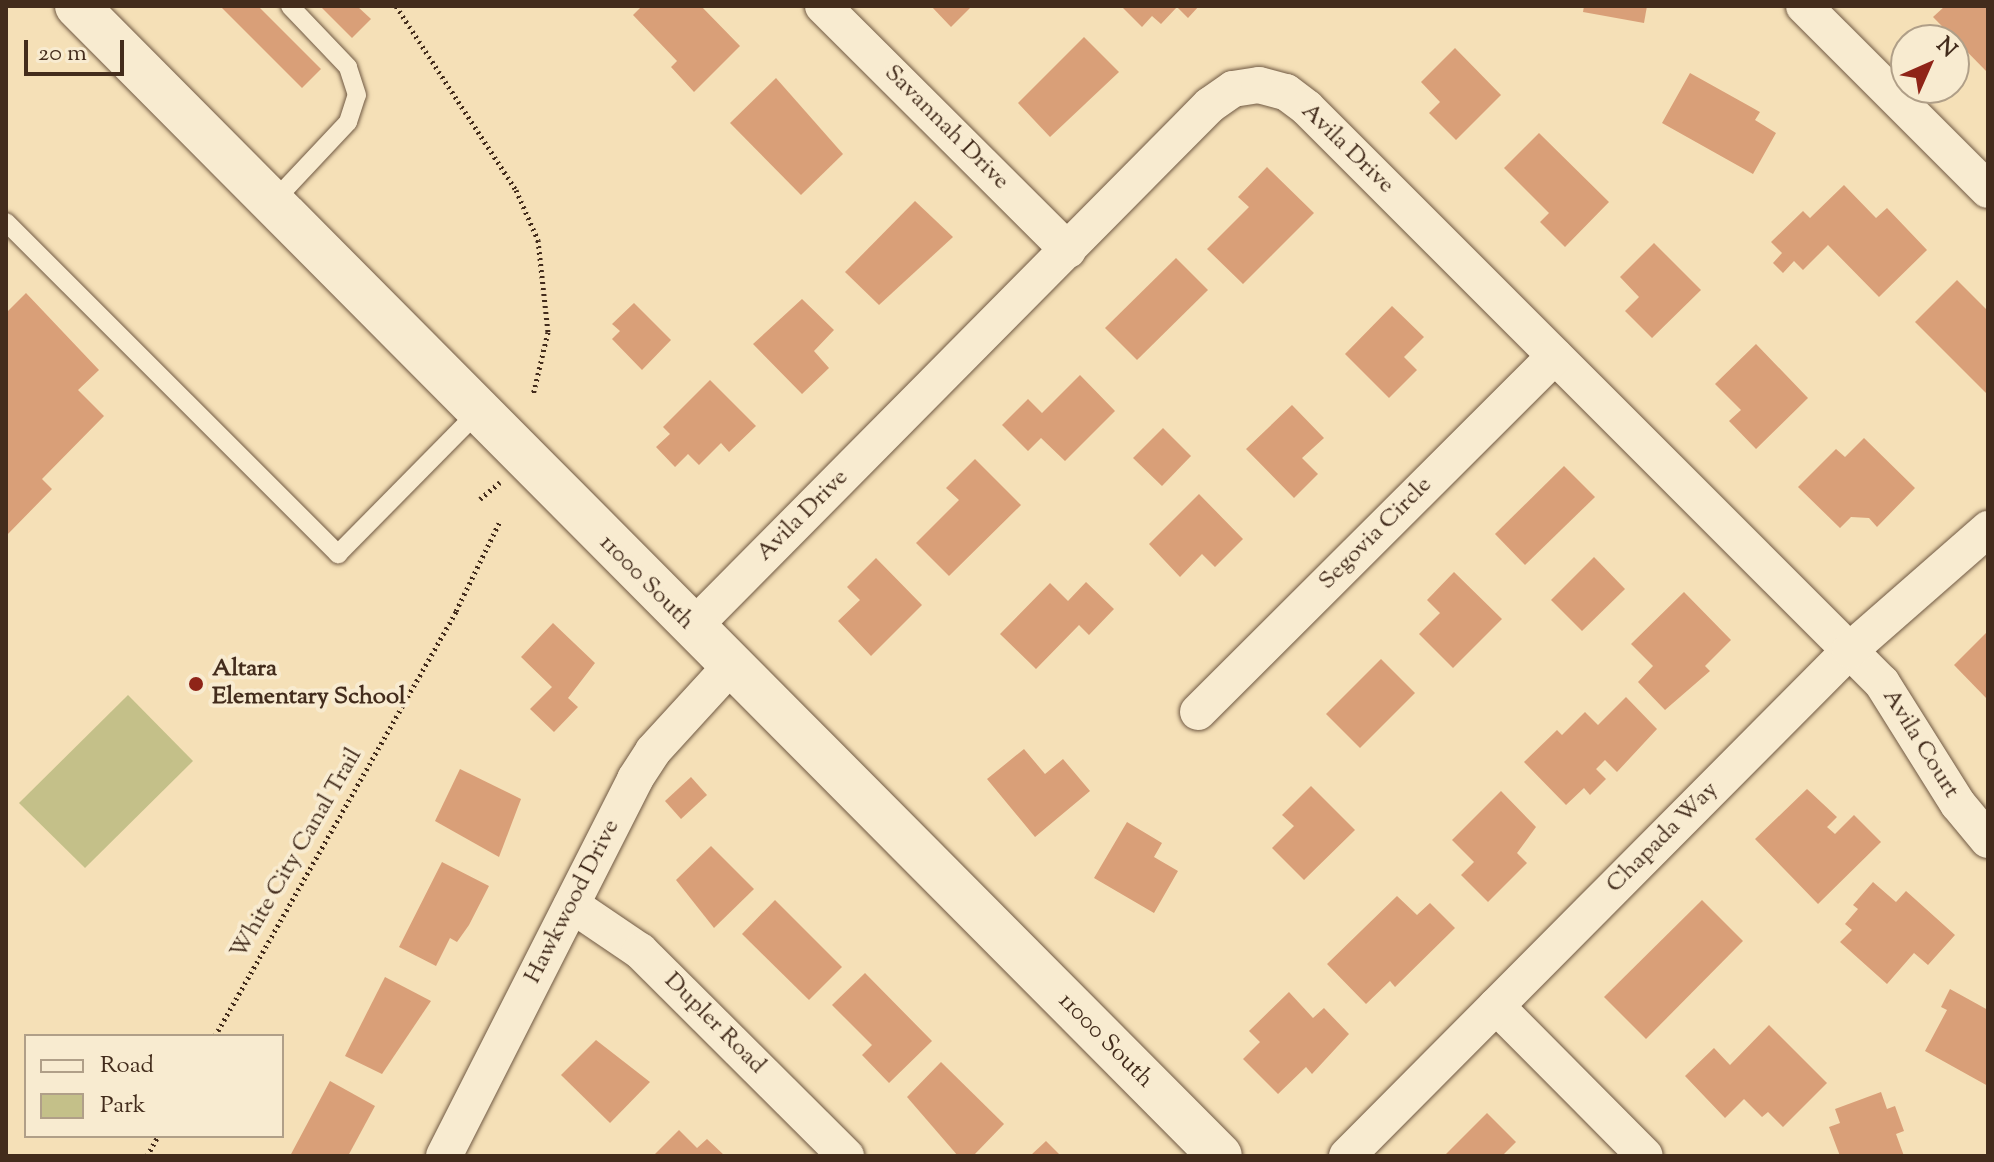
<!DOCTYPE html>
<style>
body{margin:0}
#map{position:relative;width:1994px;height:1162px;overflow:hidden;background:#f5e0b7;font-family:"Sorts Mill Goudy",serif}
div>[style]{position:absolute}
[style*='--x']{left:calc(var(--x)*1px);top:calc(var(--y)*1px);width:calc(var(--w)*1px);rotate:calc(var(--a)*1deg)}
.green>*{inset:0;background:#c4c089}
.building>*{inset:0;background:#d99f78}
.path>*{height:5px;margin-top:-2.5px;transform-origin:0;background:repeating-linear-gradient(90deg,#432c1c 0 2px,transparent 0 6px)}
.roads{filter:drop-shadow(0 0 2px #705943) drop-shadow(0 0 2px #705943)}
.service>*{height:18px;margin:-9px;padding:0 9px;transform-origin:9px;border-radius:9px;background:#f8ebd0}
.minor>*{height:36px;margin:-18px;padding:0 18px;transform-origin:18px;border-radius:18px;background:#f8ebd0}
.tertiary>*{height:44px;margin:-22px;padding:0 22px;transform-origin:22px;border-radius:22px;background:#f8ebd0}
.dots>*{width:22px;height:22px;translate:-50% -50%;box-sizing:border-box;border:4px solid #f8ebd0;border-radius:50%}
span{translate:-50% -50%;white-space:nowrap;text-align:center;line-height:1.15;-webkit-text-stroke:8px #f8ebd0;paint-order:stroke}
.street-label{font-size:24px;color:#432c1c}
.poi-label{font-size:24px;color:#432c1c;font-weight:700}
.left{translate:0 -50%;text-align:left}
.frame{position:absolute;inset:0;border:8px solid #432c1c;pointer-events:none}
.legend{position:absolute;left:24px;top:1034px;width:260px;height:104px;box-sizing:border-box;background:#f8ebd0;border:2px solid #b09f88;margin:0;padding:10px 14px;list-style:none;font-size:24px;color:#432c1c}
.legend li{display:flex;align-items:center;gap:16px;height:40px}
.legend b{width:40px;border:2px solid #b09f88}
.north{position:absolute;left:1890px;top:24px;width:80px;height:80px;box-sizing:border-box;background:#f8ebd0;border:2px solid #b09f88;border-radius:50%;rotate:45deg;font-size:22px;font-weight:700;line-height:32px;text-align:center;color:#432c1c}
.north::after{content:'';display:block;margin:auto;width:28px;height:36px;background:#8f2418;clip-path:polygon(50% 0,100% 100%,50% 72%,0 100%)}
.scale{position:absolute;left:24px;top:40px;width:100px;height:36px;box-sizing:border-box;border:4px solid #432c1c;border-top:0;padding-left:10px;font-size:24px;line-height:28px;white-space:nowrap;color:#432c1c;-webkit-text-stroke:6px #f8ebd0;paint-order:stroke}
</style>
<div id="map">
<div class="green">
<i style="clip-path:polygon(128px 695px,193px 761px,85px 868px,19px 803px)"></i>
</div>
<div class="building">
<i style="clip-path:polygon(220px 6px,258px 6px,321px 69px,302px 88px)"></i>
<i style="clip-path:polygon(320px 6px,357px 6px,371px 19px,352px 38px)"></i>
<i style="clip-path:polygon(642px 6px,701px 6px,740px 46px,694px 92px,671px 67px,677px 61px,633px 15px)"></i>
<i style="clip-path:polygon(931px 6px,972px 6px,951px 27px)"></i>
<i style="clip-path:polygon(1121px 6px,1199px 6px,1188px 18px,1177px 7px,1161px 24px,1152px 16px,1142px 27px)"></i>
<i style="clip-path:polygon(1584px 6px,1647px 6px,1644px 23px,1583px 12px)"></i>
<i style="clip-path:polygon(1945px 6px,1988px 6px,1988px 73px,1933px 17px)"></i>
<i style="clip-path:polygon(1084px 37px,1119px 72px,1050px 137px,1018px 103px)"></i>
<i style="clip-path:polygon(1455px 48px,1501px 95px,1456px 140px,1429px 113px,1440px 102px,1421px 82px)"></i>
<i style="clip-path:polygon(1690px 73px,1760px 112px,1755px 120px,1776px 133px,1753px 174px,1662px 123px)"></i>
<i style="clip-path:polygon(776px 78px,843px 154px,801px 195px,730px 123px)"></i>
<i style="clip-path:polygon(1539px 133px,1609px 202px,1565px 247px,1540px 222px,1549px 213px,1504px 168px)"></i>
<i style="clip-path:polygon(1267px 167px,1314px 213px,1243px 284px,1207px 249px,1249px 207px,1238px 197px)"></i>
<i style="clip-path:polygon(1844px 185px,1876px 218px,1887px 208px,1927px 250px,1879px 297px,1828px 245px,1803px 270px,1794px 261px,1783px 273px,1773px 263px,1782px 253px,1771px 242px,1803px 211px,1810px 218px)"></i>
<i style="clip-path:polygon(915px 201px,953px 237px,879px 305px,845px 272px)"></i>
<i style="clip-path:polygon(1654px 243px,1701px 290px,1652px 338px,1625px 311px,1639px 297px,1620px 277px)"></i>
<i style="clip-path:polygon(1176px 258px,1208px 290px,1137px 360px,1105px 328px)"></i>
<i style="clip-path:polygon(1957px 280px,1987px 310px,1988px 395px,1915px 322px)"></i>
<i style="clip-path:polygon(26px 293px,99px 370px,78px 390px,104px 416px,42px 479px,52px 489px,6px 536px,6px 313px)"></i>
<i style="clip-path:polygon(802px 299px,834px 330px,814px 351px,829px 368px,802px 394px,753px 344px)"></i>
<i style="clip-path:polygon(634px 303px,671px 340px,642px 370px,612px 339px,620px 331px,612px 324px)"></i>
<i style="clip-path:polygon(1392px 306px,1424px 337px,1404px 357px,1417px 370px,1389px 398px,1345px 354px)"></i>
<i style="clip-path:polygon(1756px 344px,1808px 398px,1756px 449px,1729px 421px,1741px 410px,1715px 384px)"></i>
<i style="clip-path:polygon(1080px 375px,1115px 411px,1065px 461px,1041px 438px,1028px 451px,1002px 425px,1028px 399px,1042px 413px)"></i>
<i style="clip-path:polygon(710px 380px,756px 426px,729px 452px,721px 443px,699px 465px,688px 454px,675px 467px,656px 447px,670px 434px,663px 427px)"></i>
<i style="clip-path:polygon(1292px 405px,1324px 438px,1302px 458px,1318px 474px,1294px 498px,1246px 449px)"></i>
<i style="clip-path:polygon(1163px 428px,1191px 456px,1162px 486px,1133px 458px)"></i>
<i style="clip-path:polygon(1864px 438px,1915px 488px,1877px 527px,1869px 518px,1851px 517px,1840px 528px,1798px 487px,1836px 449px,1845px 457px)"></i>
<i style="clip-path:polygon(975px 459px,1021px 505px,949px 576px,916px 543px,959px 500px,946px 488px)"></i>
<i style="clip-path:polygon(1564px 466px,1595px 497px,1525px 565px,1495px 534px)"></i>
<i style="clip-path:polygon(1199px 494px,1243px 539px,1215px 567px,1202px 554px,1180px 577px,1149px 544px)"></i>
<i style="clip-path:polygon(1594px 557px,1625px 589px,1582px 631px,1551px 600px)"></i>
<i style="clip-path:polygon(876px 558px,922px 605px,871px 656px,838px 621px,860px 600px,847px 587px)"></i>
<i style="clip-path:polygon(1454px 572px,1502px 619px,1453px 668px,1419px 634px,1440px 613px,1427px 600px)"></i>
<i style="clip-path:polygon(1086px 582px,1114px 609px,1089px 635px,1079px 625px,1036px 669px,1000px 634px,1050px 583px,1068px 601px)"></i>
<i style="clip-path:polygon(1684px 592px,1731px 640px,1705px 666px,1710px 671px,1665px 710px,1638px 682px,1653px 666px,1631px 644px)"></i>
<i style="clip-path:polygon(553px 623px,595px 663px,568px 698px,578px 707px,554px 732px,530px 709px,552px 687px,521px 657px)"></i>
<i style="clip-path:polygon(1988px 631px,1988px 700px,1954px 665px)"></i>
<i style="clip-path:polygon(1381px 659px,1415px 693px,1360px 748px,1326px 714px)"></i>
<i style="clip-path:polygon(1626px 697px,1657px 729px,1617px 772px,1605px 760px,1596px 769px,1606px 779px,1590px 795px,1584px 788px,1566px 805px,1524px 762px,1557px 730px,1562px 735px,1585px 712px,1598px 725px)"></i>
<i style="clip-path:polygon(1024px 749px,1045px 774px,1063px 759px,1090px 791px,1035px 837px,987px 779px)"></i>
<i style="clip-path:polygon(460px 769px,521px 799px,499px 857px,435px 821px)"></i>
<i style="clip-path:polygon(691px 777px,707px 795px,681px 819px,665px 801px)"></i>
<i style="clip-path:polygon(1311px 786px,1355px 830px,1304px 880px,1272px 848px,1294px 826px,1282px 815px)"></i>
<i style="clip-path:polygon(1807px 789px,1837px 817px,1827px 827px,1835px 834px,1854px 815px,1881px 842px,1818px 904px,1755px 839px)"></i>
<i style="clip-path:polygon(1501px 791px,1536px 827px,1517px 853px,1527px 863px,1488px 902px,1461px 875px,1474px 862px,1452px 840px)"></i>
<i style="clip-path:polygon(1127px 822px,1162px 843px,1154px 857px,1178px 871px,1154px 913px,1094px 878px)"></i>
<i style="clip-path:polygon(711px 846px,754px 889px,714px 928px,676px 880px)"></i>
<i style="clip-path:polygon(442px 862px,489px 886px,469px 925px,457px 942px,450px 938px,436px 966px,399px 947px)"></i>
<i style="clip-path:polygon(1873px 882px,1896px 902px,1906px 891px,1955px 935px,1928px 965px,1914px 953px,1887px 984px,1840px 942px,1852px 930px,1845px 924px,1858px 909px,1853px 905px)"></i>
<i style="clip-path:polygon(1397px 896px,1417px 915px,1430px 903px,1455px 928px,1395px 987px,1390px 981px,1366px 1004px,1327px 964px)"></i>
<i style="clip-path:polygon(775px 900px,842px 967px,809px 1000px,742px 934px)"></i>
<i style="clip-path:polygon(1702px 900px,1743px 941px,1646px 1039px,1604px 997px)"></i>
<i style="clip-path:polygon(865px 973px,932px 1041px,889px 1083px,862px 1055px,872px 1045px,832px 1005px)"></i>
<i style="clip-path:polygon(385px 977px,431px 1001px,382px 1074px,345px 1056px)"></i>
<i style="clip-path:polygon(1950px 989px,1988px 1010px,1988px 1086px,1925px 1051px,1947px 1010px,1941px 1007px)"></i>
<i style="clip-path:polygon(1289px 992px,1313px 1018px,1324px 1008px,1349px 1034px,1312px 1074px,1306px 1067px,1278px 1094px,1243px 1059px,1260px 1042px,1249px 1031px)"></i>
<i style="clip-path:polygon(1769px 1025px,1827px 1083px,1783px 1127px,1768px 1112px,1762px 1117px,1744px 1099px,1725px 1118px,1685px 1076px,1714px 1048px,1730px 1065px)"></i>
<i style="clip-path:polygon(596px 1040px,650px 1082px,610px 1123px,561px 1075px)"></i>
<i style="clip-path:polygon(941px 1062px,1004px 1124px,973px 1156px,958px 1156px,907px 1097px)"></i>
<i style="clip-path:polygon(330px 1081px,375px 1106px,348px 1156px,290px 1156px)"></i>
<i style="clip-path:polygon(1881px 1092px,1887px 1109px,1895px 1106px,1904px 1131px,1896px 1134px,1904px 1156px,1840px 1156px,1829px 1127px,1840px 1123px,1835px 1109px)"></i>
<i style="clip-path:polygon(1487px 1113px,1516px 1142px,1502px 1156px,1444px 1156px)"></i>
<i style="clip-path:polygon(679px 1130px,697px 1148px,707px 1139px,725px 1156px,653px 1156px)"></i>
<i style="clip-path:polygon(1046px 1141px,1061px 1156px,1030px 1156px)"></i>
</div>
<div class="path">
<i style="--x:396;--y:6;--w:220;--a:56.9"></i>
<i style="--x:516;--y:190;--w:55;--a:66.3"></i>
<i style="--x:538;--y:240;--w:93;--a:83.8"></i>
<i style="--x:548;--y:332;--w:65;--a:103.4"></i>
<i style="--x:480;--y:499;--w:26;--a:-40"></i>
<i style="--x:215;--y:1036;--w:489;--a:-60.4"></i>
<i style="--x:456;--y:611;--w:100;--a:-63.9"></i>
<i style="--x:147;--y:1156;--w:23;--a:-61"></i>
</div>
<div class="roads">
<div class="service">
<i style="--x:272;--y:203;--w:111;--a:-46.8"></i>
<i style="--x:348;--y:122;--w:28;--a:-72"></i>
<i style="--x:357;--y:95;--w:29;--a:-108"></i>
<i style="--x:348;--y:67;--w:84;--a:-133.6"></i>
<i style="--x:6;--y:222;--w:470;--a:45"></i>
<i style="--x:338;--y:554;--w:198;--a:-45.4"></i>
</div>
<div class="minor">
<i style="--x:823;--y:6;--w:346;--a:44.9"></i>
<i style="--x:1804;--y:6;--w:260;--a:45"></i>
<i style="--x:692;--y:628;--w:736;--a:-45.28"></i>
<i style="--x:1210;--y:105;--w:28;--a:-35"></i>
<i style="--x:1233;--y:89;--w:26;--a:-9"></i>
<i style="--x:1259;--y:85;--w:28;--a:15"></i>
<i style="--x:1286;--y:92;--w:26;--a:37"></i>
<i style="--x:1307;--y:108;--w:813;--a:45"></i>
<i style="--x:1882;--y:683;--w:143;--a:57.9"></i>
<i style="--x:1958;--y:804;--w:47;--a:50.2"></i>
<i style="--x:1198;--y:712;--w:504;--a:-44.92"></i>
<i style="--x:572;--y:905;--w:82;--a:34.1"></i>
<i style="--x:640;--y:951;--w:291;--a:44.9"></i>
<i style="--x:1496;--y:1006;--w:211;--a:45.2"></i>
<i style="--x:444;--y:1156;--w:423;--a:-63.1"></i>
<i style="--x:635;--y:779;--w:33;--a:-57"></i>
<i style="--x:653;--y:751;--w:114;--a:-47.5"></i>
<i style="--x:1347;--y:1156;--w:713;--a:-45.17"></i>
<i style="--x:1850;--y:650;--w:184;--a:-41.2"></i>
</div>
<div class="tertiary">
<i style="--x:77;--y:6;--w:1621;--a:45.17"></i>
</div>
</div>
<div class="dots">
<i style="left:196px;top:684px;background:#8f2418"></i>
</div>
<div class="street-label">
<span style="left:946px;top:128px;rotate:45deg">Savannah Drive</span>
<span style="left:1347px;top:149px;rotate:44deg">Avila Drive</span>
<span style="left:803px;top:516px;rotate:-45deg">Avila Drive</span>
<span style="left:1376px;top:534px;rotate:-45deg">Segovia Circle</span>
<span style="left:646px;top:583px;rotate:45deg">11000 South</span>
<span style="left:1920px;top:744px;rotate:58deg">Avila Court</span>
<span style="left:1663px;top:838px;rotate:-45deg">Chapada Way</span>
<span style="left:297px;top:854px;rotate:-60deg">White City Canal Trail</span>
<span style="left:573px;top:902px;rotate:-63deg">Hawkwood Drive</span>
<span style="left:714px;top:1024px;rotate:45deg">Dupler Road</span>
<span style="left:1105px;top:1041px;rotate:45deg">11000 South</span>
</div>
<div class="poi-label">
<span class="left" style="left:212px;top:684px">Altara<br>Elementary School</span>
</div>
<div class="frame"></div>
<ul class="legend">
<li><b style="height:10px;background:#f8ebd0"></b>Road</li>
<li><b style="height:22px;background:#c4c089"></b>Park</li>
</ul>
<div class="north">N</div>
<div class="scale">20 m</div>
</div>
